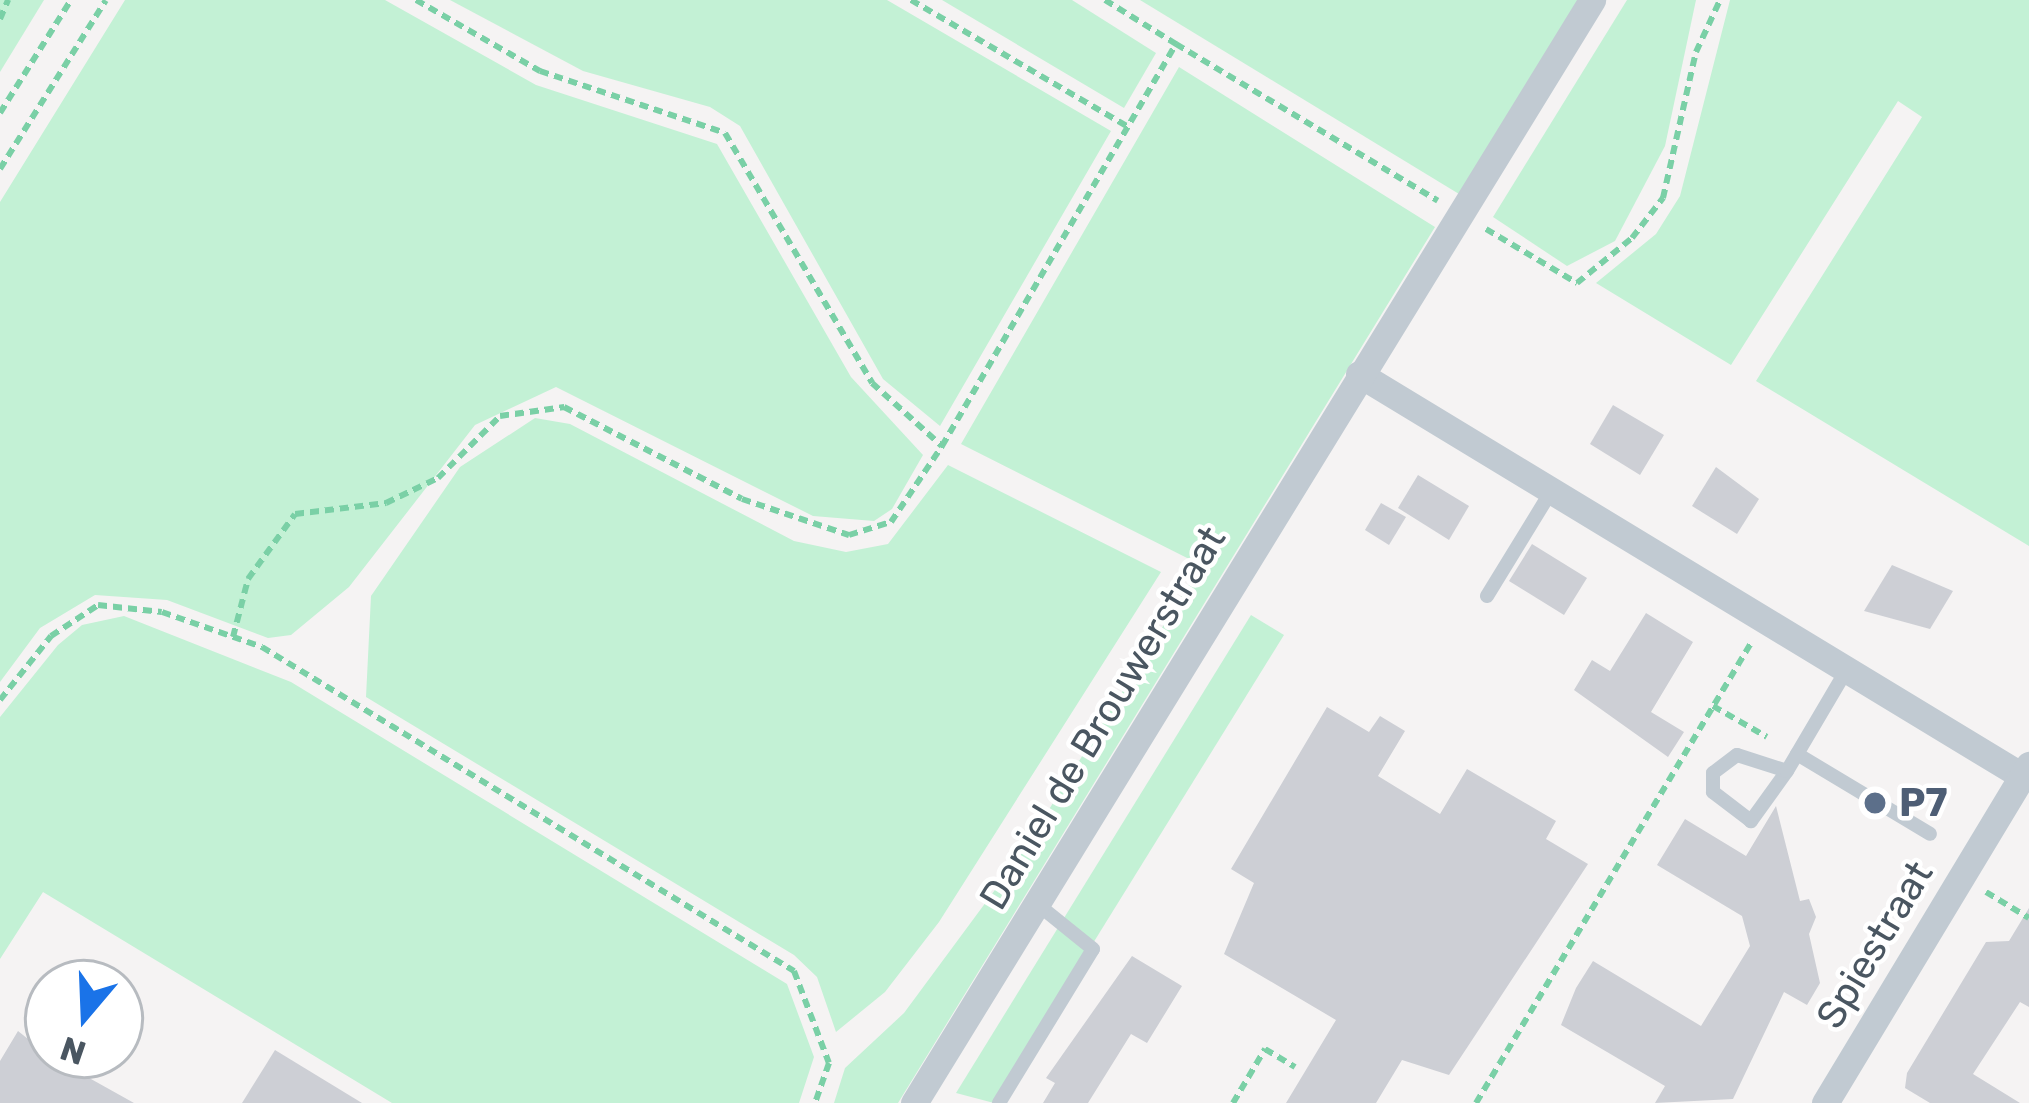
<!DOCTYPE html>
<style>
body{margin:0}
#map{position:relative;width:2029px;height:1103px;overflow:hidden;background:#f5f3f3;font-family:Rubik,sans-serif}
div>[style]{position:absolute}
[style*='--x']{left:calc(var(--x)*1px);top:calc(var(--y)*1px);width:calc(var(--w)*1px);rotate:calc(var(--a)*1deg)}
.green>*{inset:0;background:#c3f1d5}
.building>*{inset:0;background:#cdcfd5}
.path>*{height:6px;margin-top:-3px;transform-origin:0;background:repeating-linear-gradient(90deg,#7ad0a6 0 9px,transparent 0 15px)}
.lane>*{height:14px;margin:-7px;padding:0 7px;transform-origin:7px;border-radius:7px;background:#c1cad2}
.street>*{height:27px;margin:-13.5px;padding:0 13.5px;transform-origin:13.5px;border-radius:13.5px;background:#c1cad2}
.dots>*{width:33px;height:33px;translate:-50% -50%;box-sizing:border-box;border:6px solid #fff;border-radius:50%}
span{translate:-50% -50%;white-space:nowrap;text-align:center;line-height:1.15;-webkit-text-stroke:9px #fff;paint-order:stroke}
.street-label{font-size:39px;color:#4a5661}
.service-label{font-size:39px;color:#4e5e75;font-weight:700}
.left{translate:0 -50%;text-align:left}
.north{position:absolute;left:24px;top:959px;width:120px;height:120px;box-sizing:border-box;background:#fff;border:3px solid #b7bbc0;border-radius:50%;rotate:199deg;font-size:33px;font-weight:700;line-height:48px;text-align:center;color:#4a5661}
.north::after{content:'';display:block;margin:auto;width:42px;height:54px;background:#1a73e8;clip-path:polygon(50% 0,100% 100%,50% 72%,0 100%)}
</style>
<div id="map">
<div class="green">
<i style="clip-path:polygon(0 0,44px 0,0 72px)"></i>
<i style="clip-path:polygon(125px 0,385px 0,536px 85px,717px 144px,851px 377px,923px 455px,892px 509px,874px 521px,813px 516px,556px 387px,475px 425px,349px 587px,291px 635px,268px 638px,167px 600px,95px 595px,40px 628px,0 682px,0 202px)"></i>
<i style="clip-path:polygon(450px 0,887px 0,1111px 131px,940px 426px,883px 379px,740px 126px,710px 107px,583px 71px)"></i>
<i style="clip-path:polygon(942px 0,1072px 0,1156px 53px,1124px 108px)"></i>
<i style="clip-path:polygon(1140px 0,1580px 0,1459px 194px)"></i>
<i style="clip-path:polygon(1627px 0,1696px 0,1665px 146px,1615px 241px,1567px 266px,1493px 217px)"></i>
<i style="clip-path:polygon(1730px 0,2029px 0,2029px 546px,1756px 381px,1922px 117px,1898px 101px,1731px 365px,1596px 283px,1656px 234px,1680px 196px)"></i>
<i style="clip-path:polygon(1179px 67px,1435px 227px,898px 1103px,834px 1103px,845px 1068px,904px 1013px,1020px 856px,1201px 565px,961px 444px)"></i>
<i style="clip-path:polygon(535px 418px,570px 424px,794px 541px,846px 552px,888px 544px,948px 465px,1161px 572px,939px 922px,885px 992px,836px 1032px,817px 977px,794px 955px,366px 697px,371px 596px,460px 467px)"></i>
<i style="clip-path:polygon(1251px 615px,1284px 635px,994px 1103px,956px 1093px)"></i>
<i style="clip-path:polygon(124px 616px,291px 682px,787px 984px,814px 1057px,799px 1103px,392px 1103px,43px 892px,0 959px,0 717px,58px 645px,82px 625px)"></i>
</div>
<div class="building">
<i style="clip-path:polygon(1613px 405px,1664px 435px,1640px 475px,1590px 444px)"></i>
<i style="clip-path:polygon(1716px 467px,1759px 499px,1737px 534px,1692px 506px)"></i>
<i style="clip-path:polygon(1418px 475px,1469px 506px,1449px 540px,1398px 508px)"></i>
<i style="clip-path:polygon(1381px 503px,1406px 517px,1389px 545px,1365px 530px)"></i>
<i style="clip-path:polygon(1532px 544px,1587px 578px,1564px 615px,1509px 581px)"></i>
<i style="clip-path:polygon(1892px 565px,1953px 591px,1930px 629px,1864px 611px)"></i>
<i style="clip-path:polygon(1646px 613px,1693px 642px,1651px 712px,1684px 732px,1668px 757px,1574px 690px,1592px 660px,1610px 671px)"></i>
<i style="clip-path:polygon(1327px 707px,1369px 732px,1380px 716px,1405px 731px,1378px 776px,1440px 814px,1467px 769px,1556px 821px,1546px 839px,1588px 864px,1449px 1075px,1402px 1060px,1376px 1103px,1286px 1103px,1336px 1020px,1224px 954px,1254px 883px,1231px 869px)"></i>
<i style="clip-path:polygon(1776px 806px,1800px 901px,1809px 899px,1816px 917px,1809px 934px,1820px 983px,1807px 1005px,1784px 992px,1733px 1099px,1655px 1103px,1665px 1086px,1561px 1025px,1576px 988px,1593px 961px,1701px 1026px,1750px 946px,1742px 916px,1657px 865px,1685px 819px,1746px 856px)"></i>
<i style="clip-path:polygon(2029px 908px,2029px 1007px,2020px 1002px,1973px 1074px,2020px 1103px,1930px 1103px,1905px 1088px,1907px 1073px,1986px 942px,2009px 941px)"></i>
<i style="clip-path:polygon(1132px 956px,1182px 986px,1147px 1043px,1131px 1034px,1088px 1103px,1043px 1103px,1055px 1083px,1046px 1078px)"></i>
<i style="clip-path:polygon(18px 1031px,48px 1055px,134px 1103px,0 1103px,0 1061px)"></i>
<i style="clip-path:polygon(275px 1050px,362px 1103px,242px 1103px)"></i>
</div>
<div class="path">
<i style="--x:416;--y:0;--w:143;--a:29.8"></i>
<i style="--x:540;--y:71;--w:195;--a:18.5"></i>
<i style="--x:725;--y:133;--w:290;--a:59.5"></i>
<i style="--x:872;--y:383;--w:94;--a:42"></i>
<i style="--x:942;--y:446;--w:465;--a:-59.8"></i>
<i style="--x:1176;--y:44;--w:305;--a:30.9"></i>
<i style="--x:911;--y:0;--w:251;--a:30.3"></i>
<i style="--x:1105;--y:0;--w:84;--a:31.8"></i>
<i style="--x:0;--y:19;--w:21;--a:-67"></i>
<i style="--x:0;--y:113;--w:133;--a:-57.9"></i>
<i style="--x:0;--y:169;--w:199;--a:-57.9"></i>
<i style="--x:1486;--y:229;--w:106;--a:30.7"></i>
<i style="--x:1577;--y:283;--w:71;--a:-39.3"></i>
<i style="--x:1632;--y:238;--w:51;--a:-52.2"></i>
<i style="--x:1663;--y:198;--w:150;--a:-77.3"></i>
<i style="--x:1696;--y:52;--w:57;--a:-65.2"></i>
<i style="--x:233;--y:637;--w:60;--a:-75.5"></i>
<i style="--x:248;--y:579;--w:80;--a:-54.1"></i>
<i style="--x:295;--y:514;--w:92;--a:-6.9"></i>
<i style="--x:386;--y:503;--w:58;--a:-25.7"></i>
<i style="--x:438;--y:478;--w:88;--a:-45"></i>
<i style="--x:500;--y:416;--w:65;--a:-8"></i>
<i style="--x:564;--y:407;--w:200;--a:27.3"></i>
<i style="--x:742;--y:499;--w:113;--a:18.6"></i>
<i style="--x:849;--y:535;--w:44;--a:-17.2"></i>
<i style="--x:891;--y:522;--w:92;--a:-56.1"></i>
<i style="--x:0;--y:700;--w:82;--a:-51.4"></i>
<i style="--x:51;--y:636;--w:56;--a:-33.4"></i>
<i style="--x:98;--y:605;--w:64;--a:6.2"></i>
<i style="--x:162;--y:612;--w:106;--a:19.3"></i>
<i style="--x:262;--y:647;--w:623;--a:31.34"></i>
<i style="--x:794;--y:971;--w:98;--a:69.2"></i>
<i style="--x:829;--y:1063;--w:42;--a:109.3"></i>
<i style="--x:1713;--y:706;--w:62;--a:29.9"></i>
<i style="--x:1986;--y:892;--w:50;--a:31.2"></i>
<i style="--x:1233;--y:1103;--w:63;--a:-59.3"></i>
<i style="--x:1265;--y:1049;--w:35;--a:31"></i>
<i style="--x:1476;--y:1103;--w:536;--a:-59.13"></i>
</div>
<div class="lane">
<i style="--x:1487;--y:596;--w:124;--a:-58.5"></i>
<i style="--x:1797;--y:754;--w:155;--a:31"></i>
<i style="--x:1787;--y:771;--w:62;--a:125.8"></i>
<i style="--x:1751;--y:821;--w:48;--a:-142.7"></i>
<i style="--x:1713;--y:792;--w:19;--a:-90"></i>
<i style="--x:1713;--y:773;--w:30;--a:-37"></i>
<i style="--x:1737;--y:755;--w:52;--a:17.7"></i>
<i style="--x:1787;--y:771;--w:118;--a:-59.5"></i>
<i style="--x:999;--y:1103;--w:180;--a:-58.6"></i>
<i style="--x:1093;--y:949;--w:73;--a:-141.1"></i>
</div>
<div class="street">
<i style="--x:1359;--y:374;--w:775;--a:31.23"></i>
<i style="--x:914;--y:1103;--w:1295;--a:-58.42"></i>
<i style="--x:1825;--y:1103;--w:395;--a:-58.9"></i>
</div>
<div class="dots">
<i style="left:1875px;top:803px;background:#5c6f8a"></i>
</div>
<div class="street-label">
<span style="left:1103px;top:718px;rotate:-59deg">Daniel de Brouwerstraat</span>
<span style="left:1875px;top:945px;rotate:-59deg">Spiestraat</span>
</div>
<div class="service-label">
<span class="left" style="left:1899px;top:803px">P7</span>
</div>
<div class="north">N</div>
</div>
